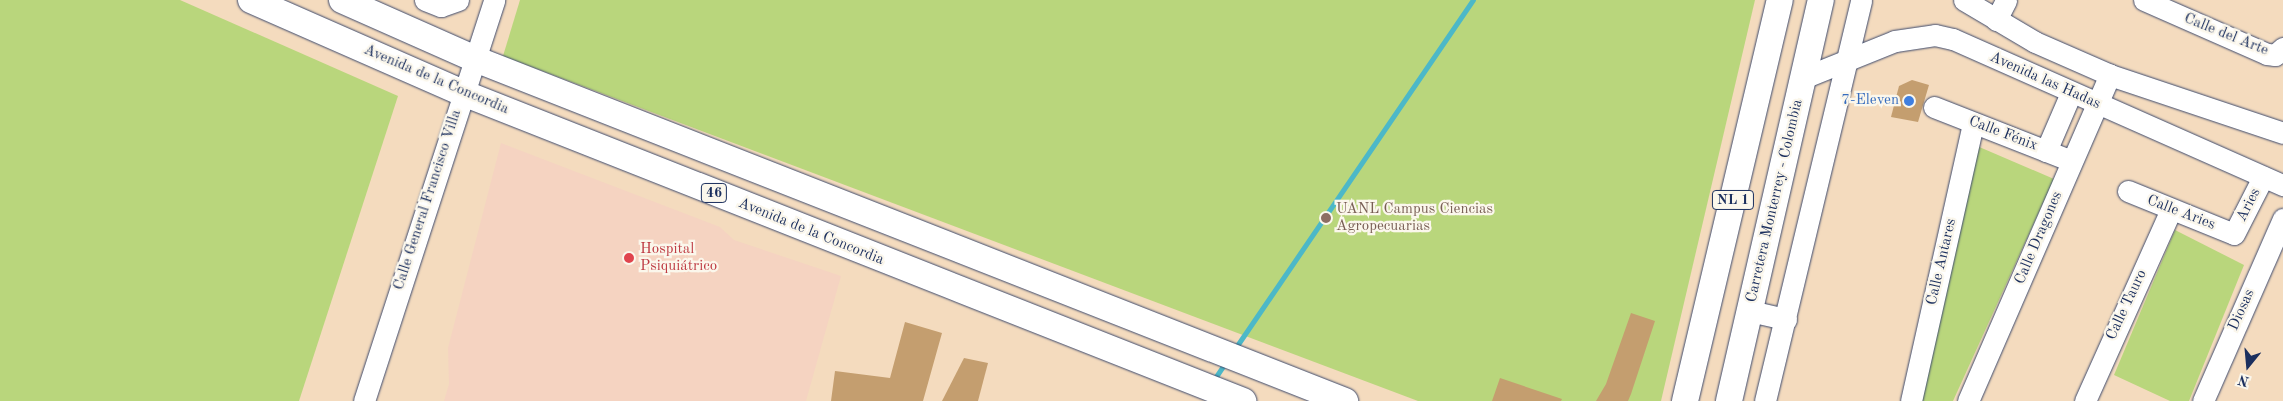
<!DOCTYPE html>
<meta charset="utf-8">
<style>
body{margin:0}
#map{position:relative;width:2283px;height:401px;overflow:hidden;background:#f4dbbe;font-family:"Old Standard TT",serif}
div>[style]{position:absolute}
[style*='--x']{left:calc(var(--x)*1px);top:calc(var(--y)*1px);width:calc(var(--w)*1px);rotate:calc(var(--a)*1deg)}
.built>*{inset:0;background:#f5d3c1}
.green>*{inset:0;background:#b9d67c}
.stream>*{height:5px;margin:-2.5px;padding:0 2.5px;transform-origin:2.5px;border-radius:2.5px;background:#4cb8c8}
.building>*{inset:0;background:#c49e6f}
.roads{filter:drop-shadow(0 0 1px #3c496c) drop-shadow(0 0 1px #3c496c)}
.minor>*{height:21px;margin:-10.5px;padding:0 10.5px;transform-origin:10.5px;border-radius:10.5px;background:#fff}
.major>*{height:26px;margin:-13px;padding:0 13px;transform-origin:13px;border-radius:13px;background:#fff}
.dots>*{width:14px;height:14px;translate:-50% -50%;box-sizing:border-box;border:2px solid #fbf7ec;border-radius:50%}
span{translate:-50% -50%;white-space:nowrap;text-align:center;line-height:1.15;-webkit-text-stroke:4.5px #fbf7ec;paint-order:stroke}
.shield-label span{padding:1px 4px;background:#fbf7ec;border:1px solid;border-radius:4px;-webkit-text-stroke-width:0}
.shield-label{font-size:14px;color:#1b2f5e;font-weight:700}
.street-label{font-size:15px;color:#1b2f5e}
.shop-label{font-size:15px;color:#366cbe}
.right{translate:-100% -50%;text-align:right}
.education-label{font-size:15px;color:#785e54}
.left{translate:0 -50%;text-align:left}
.health-label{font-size:15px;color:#be3a42}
.north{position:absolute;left:2223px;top:341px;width:50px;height:50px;-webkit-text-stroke:4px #fbf7ec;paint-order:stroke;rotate:197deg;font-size:14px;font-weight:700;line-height:20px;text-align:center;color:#1b2f5e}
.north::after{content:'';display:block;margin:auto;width:18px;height:22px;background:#1b2f5e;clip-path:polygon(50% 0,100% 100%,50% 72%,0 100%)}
</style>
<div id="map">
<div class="built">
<i style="clip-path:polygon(501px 143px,720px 227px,734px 240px,841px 276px,806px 401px,444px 401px,449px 384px,448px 348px)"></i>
</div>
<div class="green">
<i style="clip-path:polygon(0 0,180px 0,398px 96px,299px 401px,0 401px)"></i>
<i style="clip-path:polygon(520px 0,1755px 0,1661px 401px,1418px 401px,503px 56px)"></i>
<i style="clip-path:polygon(1977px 146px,2054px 179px,1953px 401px,1922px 401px)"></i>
<i style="clip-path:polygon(2175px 230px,2244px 265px,2189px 401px,2170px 401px,2114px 375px)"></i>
</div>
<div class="stream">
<i style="--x:1234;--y:350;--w:424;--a:-55.7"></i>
<i style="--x:1213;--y:381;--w:23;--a:-56"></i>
</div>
<div class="building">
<i style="clip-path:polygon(1912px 80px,1929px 85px,1918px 122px,1891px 117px,1899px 86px)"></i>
<i style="clip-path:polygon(1631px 313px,1655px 321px,1631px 394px,1628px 401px,1596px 401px,1606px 384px)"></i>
<i style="clip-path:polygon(905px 322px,942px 333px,923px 401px,831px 401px,835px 371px,890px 378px)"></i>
<i style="clip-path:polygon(964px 358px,988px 363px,978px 401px,942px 401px)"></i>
<i style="clip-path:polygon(1500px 378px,1562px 399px,1561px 401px,1492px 401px)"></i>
</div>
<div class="roads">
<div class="minor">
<i style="--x:425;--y:0;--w:17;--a:21"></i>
<i style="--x:441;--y:6;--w:18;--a:-19"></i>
<i style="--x:1964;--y:0;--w:82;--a:30.6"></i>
<i style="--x:2035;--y:42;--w:82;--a:23.7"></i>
<i style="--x:2110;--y:75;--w:182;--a:18.5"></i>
<i style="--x:2144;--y:0;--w:134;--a:23.7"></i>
<i style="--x:2267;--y:54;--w:8;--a:7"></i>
<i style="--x:2275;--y:55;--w:11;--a:-41"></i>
<i style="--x:1996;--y:20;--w:22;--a:-63"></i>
<i style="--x:1803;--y:78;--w:99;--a:-21.9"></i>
<i style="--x:1895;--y:41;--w:40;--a:-8.5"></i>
<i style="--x:1935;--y:35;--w:18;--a:13"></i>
<i style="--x:1953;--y:39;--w:361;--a:23.9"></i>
<i style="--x:1934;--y:107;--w:148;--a:21.4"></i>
<i style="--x:2046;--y:151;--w:63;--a:-66.7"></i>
<i style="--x:2128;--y:191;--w:114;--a:22.1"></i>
<i style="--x:2234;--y:234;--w:64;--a:-63"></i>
<i style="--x:1750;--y:311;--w:37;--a:13"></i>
<i style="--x:364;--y:401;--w:422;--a:-72"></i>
<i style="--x:1765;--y:401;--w:412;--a:-76.5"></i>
<i style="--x:1911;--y:401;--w:285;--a:-77.4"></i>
<i style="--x:1968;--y:401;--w:356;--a:-66.5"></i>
<i style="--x:2085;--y:401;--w:209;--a:-65.8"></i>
<i style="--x:2203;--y:401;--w:199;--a:-66.3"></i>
</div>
<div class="major">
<i style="--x:251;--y:0;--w:232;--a:23.7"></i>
<i style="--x:463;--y:93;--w:839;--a:21.55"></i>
<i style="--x:342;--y:0;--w:145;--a:23.9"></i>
<i style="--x:475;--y:59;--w:935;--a:21.46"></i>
<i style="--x:1685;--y:401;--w:412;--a:-76.7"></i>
<i style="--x:1729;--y:401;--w:411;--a:-77.1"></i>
</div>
</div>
<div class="dots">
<i style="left:1909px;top:101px;background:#3f7fe0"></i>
<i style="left:1326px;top:218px;background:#8d6e63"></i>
<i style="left:629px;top:258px;background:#e0444e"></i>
</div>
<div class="shield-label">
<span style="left:714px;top:193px">46</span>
<span style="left:1733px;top:200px">NL 1</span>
</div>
<div class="street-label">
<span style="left:2226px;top:35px;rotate:22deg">Calle del Arte</span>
<span style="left:436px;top:80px;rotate:23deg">Avenida de la Concordia</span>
<span style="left:2045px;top:81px;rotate:24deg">Avenida las Hadas</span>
<span style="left:2003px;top:134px;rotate:21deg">Calle Fénix</span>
<span style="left:428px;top:200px;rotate:-72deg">Calle General Francisco Villa</span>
<span style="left:1775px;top:201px;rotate:-77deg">Carretera Monterrey - Colombia</span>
<span style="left:2249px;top:205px;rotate:-63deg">Aries</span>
<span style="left:2181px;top:213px;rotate:21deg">Calle Aries</span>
<span style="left:811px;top:232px;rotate:22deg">Avenida de la Concordia</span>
<span style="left:2039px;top:238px;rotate:-67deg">Calle Dragones</span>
<span style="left:1942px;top:262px;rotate:-77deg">Calle Antares</span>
<span style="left:2127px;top:305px;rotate:-65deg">Calle Tauro</span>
<span style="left:2242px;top:310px;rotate:-66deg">Diosas</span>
</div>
<div class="shop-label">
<span class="right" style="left:1899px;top:101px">7-Eleven</span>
</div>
<div class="education-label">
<span class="left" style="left:1336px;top:218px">UANL Campus Ciencias<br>Agropecuarias</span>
</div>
<div class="health-label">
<span class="left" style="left:640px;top:258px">Hospital<br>Psiquiátrico</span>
</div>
<div class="north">N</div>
</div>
